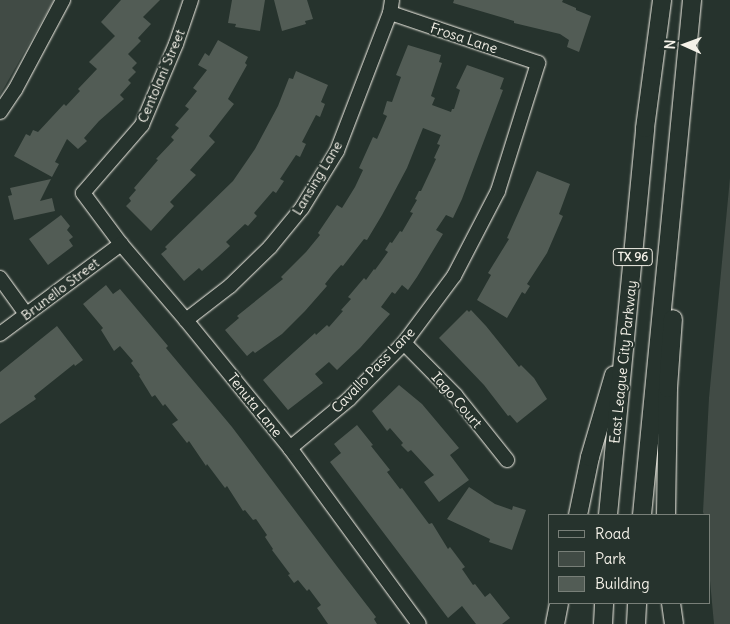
<!DOCTYPE html>
<style>
body{margin:0}
#map{position:relative;width:730px;height:624px;overflow:hidden;background:#26332d;font-family:Delius,sans-serif}
div>[style]{position:absolute}
[style*='--x']{left:calc(var(--x)*1px);top:calc(var(--y)*1px);width:calc(var(--w)*1px);rotate:calc(var(--a)*1deg)}
.green>*{inset:0;background:#414b45}
.building>*{inset:0;background:#525c55}
.roads{filter:drop-shadow(0 0 1px #f4f1e8) drop-shadow(0 0 1px #f4f1e8)}
.minor>*{height:14px;margin:-7px;padding:0 7px;transform-origin:7px;border-radius:7px;background:#26332d}
.major>*{height:18px;margin:-9px;padding:0 9px;transform-origin:9px;border-radius:9px;background:#26332d}
span{translate:-50% -50%;white-space:nowrap;text-align:center;line-height:1.15;-webkit-text-stroke:4px #26332d;paint-order:stroke}
.shield-label span{padding:1px 4px;background:#26332d;border:1px solid;border-radius:4px;-webkit-text-stroke-width:0}
.shield-label{font-size:12px;color:#f4f1e8;font-weight:700}
.street-label{font-size:14px;color:#f4f1e8}
.legend{position:absolute;left:548px;top:514px;width:162px;height:90px;box-sizing:border-box;background:#26332d;border:1px solid #787f78;margin:0;padding:6px 9px;list-style:none;font-size:15px;color:#f4f1e8}
.legend li{display:flex;align-items:center;gap:10px;height:25px}
.legend b{width:25px;border:1px solid #787f78}
.north{position:absolute;left:660px;top:20px;width:50px;height:50px;-webkit-text-stroke:4px #26332d;paint-order:stroke;rotate:272deg;font-size:14px;font-weight:700;line-height:20px;text-align:center;color:#f4f1e8}
.north::after{content:'';display:block;margin:auto;width:18px;height:22px;background:#f4f1e8;clip-path:polygon(50% 0,100% 100%,50% 72%,0 100%)}
</style>
<div id="map">
<div class="green">
<i style="clip-path:polygon(0 0,54px 0,0 95px)"></i>
<i style="clip-path:polygon(730px 178px,730px 624px,714px 624px,709px 570px,709px 515px,704px 515px,703px 512px,709px 398px)"></i>
</div>
<div class="building">
<i style="clip-path:polygon(121px 0,160px 0,143px 17px,151px 24px,138px 38px,141px 41px,128px 54px,137px 63px,132px 68px,136px 72px,128px 80px,131px 83px,120px 95px,124px 99px,99px 121px,84px 138px,87px 141px,78px 149px,67px 139px,55px 162px,59px 164px,52px 177px,14px 156px,26px 134px,30px 136px,33px 130px,38px 132px,64px 104px,66px 106px,80px 91px,78px 89px,97px 69px,89px 62px,115px 36px,101px 22px)"></i>
<i style="clip-path:polygon(232px 0,265px 0,260px 31px,235px 27px,236px 24px,228px 23px)"></i>
<i style="clip-path:polygon(274px 0,307px 0,313px 19px,305px 21px,306px 24px,282px 31px)"></i>
<i style="clip-path:polygon(454px 0,563px 0,562px 2px,576px 8px,576px 10px,591px 16px,579px 52px,567px 47px,569px 40px,560px 34px,514px 23px,514px 21px,453px 3px)"></i>
<i style="clip-path:polygon(218px 40px,248px 57px,245px 63px,247px 65px,228px 99px,234px 104px,209px 136px,215px 142px,190px 170px,196px 175px,170px 202px,174px 206px,151px 231px,126px 206px,131px 201px,129px 198px,136px 190px,134px 188px,158px 160px,156px 159px,174px 140px,171px 137px,179px 128px,175px 125px,189px 109px,185px 106px,197px 91px,193px 88px,207px 70px,198px 65px,205px 53px,209px 56px)"></i>
<i style="clip-path:polygon(408px 45px,441px 55px,439px 62px,442px 63px,431px 96px,435px 98px,432px 105px,451px 112px,452px 109px,454px 109px,460px 90px,456px 88px,467px 65px,504px 78px,500px 89px,503px 90px,462px 199px,453px 218px,446px 215px,436px 230px,443px 234px,417px 277px,408px 290px,402px 285px,395px 294px,392px 292px,381px 307px,390px 314px,360px 348px,337px 370px,329px 362px,315px 374px,323px 383px,288px 410px,263px 380px,315px 333px,316px 335px,327px 325px,329px 327px,343px 311px,341px 310px,351px 299px,348px 297px,364px 278px,366px 280px,374px 269px,375px 270px,388px 252px,385px 250px,390px 242px,392px 243px,400px 231px,402px 232px,413px 213px,410px 212px,417px 200px,415px 199px,419px 191px,421px 191px,436px 159px,434px 158px,440px 145px,437px 144px,441px 135px,423px 128px,407px 168px,382px 215px,367px 240px,364px 239px,343px 266px,341px 265px,333px 274px,325px 284px,327px 286px,305px 311px,282px 334px,255px 353px,253px 351px,247px 356px,225px 330px,239px 318px,237px 316px,283px 279px,281px 277px,306px 252px,320px 235px,318px 233px,337px 205px,342px 208px,355px 187px,363px 170px,359px 168px,373px 137px,377px 139px,387px 116px,383px 114px,387px 101px,392px 102px,401px 77px,396px 75px)"></i>
<i style="clip-path:polygon(296px 71px,328px 85px,321px 102px,325px 104px,320px 117px,316px 115px,302px 142px,306px 144px,300px 157px,296px 155px,280px 179px,284px 181px,276px 193px,273px 191px,254px 213px,257px 216px,248px 226px,245px 224px,226px 242px,230px 246px,218px 257px,202px 271px,199px 268px,184px 281px,161px 254px,167px 249px,165px 247px,233px 181px,255px 149px,278px 106px,289px 78px,293px 79px)"></i>
<i style="clip-path:polygon(537px 171px,570px 184px,559px 214px,563px 216px,547px 253px,527px 284px,530px 286px,525px 294px,522px 292px,507px 318px,477px 300px,491px 275px,488px 273px,509px 239px,507px 238px)"></i>
<i style="clip-path:polygon(51px 179px,40px 201px,52px 198px,55px 211px,14px 220px,8px 196px,12px 195px,10px 188px)"></i>
<i style="clip-path:polygon(61px 215px,70px 226px,67px 230px,73px 237px,69px 240px,73px 246px,48px 265px,29px 239px)"></i>
<i style="clip-path:polygon(106px 285px,113px 294px,120px 289px,168px 346px,166px 348px,232px 427px,339px 569px,376px 617px,374px 619px,377px 624px,328px 624px,317px 608px,321px 605px,309px 589px,307px 591px,298px 580px,294px 583px,288px 575px,290px 574px,272px 550px,273px 549px,265px 537px,267px 535px,256px 519px,253px 520px,245px 510px,243px 511px,227px 486px,225px 488px,207px 464px,206px 466px,189px 441px,187px 443px,172px 424px,178px 420px,165px 404px,163px 406px,155px 395px,152px 397px,139px 376px,140px 375px,131px 363px,133px 361px,120px 346px,114px 351px,101px 330px,103px 328px,83px 304px)"></i>
<i style="clip-path:polygon(467px 310px,469px 312px,471px 310px,486px 326px,519px 367px,521px 365px,534px 378px,547px 399px,517px 423px,510px 415px,508px 416px,484px 385px,439px 338px)"></i>
<i style="clip-path:polygon(57px 326px,83px 360px,75px 366px,74px 364px,34px 396px,36px 399px,0 424px,0 372px)"></i>
<i style="clip-path:polygon(399px 385px,422px 404px,459px 448px,450px 455px,469px 480px,439px 502px,424px 482px,434px 475px,411px 450px,408px 452px,401px 445px,403px 443px,390px 428px,387px 431px,372px 411px)"></i>
<i style="clip-path:polygon(357px 425px,373px 445px,371px 446px,390px 470px,387px 472px,400px 489px,402px 488px,429px 524px,432px 523px,448px 549px,450px 547px,465px 567px,462px 569px,473px 585px,475px 584px,485px 597px,490px 593px,510px 618px,502px 624px,476px 624px,462px 606px,448px 618px,330px 462px,341px 453px,334px 444px)"></i>
<i style="clip-path:polygon(469px 487px,495px 504px,512px 510px,513px 506px,526px 510px,512px 550px,489px 542px,490px 539px,447px 519px)"></i>
</div>
<div class="roads">
<div class="minor">
<i style="--x:191;--y:0;--w:46;--a:108.8"></i>
<i style="--x:176;--y:44;--w:88;--a:112.8"></i>
<i style="--x:142;--y:125;--w:90;--a:130.9"></i>
<i style="--x:83;--y:193;--w:64;--a:53.3"></i>
<i style="--x:121;--y:244;--w:100;--a:49.5"></i>
<i style="--x:186;--y:320;--w:165;--a:50.9"></i>
<i style="--x:290;--y:448;--w:218;--a:53.8"></i>
<i style="--x:0;--y:112;--w:27;--a:-56"></i>
<i style="--x:15;--y:90;--w:102;--a:-61.9"></i>
<i style="--x:0;--y:278;--w:44;--a:54.2"></i>
<i style="--x:186;--y:320;--w:56;--a:-37.7"></i>
<i style="--x:230;--y:286;--w:56;--a:-44.3"></i>
<i style="--x:270;--y:247;--w:50;--a:-50.6"></i>
<i style="--x:302;--y:208;--w:67;--a:-58.4"></i>
<i style="--x:337;--y:151;--w:148;--a:-69"></i>
<i style="--x:390;--y:13;--w:13;--a:-81"></i>
<i style="--x:0;--y:334;--w:151;--a:-36.6"></i>
<i style="--x:404;--y:343;--w:74;--a:45.5"></i>
<i style="--x:456;--y:396;--w:82;--a:51.4"></i>
<i style="--x:290;--y:448;--w:77;--a:-39.7"></i>
<i style="--x:349;--y:399;--w:78;--a:-45.5"></i>
<i style="--x:404;--y:343;--w:84;--a:-53.3"></i>
<i style="--x:454;--y:276;--w:96;--a:-62.6"></i>
<i style="--x:498;--y:191;--w:134;--a:-72.6"></i>
<i style="--x:538;--y:63;--w:156;--a:-161.3"></i>
</div>
<div class="major">
<i style="--x:578;--y:515;--w:59;--a:-78.3"></i>
<i style="--x:590;--y:457;--w:85;--a:-73.7"></i>
<i style="--x:608;--y:515;--w:389;--a:-84.5"></i>
<i style="--x:645;--y:128;--w:129;--a:-82.4"></i>
<i style="--x:642;--y:515;--w:517;--a:-84.45"></i>
<i style="--x:666;--y:515;--w:127;--a:-89.1"></i>
<i style="--x:668;--y:388;--w:69;--a:-85.9"></i>
<i style="--x:671;--y:603;--w:21;--a:82"></i>
<i style="--x:555;--y:624;--w:21;--a:-79"></i>
<i style="--x:603;--y:624;--w:21;--a:-87"></i>
<i style="--x:636;--y:624;--w:21;--a:-87"></i>
</div>
</div>
<div class="shield-label">
<span style="left:633px;top:257px">TX 96</span>
</div>
<div class="street-label">
<span style="left:464px;top:38px;rotate:18deg">Frosa Lane</span>
<span style="left:161px;top:76px;rotate:-67deg">Centolani Street</span>
<span style="left:317px;top:178px;rotate:-59deg">Lansing Lane</span>
<span style="left:60px;top:289px;rotate:-37deg">Brunello Street</span>
<span style="left:623px;top:362px;rotate:-84deg">East League City Parkway</span>
<span style="left:373px;top:370px;rotate:-46deg">Cavallo Pass Lane</span>
<span style="left:457px;top:400px;rotate:49deg">Iago Court</span>
<span style="left:255px;top:405px;rotate:51deg">Tenuta Lane</span>
</div>
<ul class="legend">
<li><b style="height:6px;background:#26332d"></b>Road</li>
<li><b style="height:14px;background:#414b45"></b>Park</li>
<li><b style="height:14px;background:#525c55"></b>Building</li>
</ul>
<div class="north">N</div>
</div>
